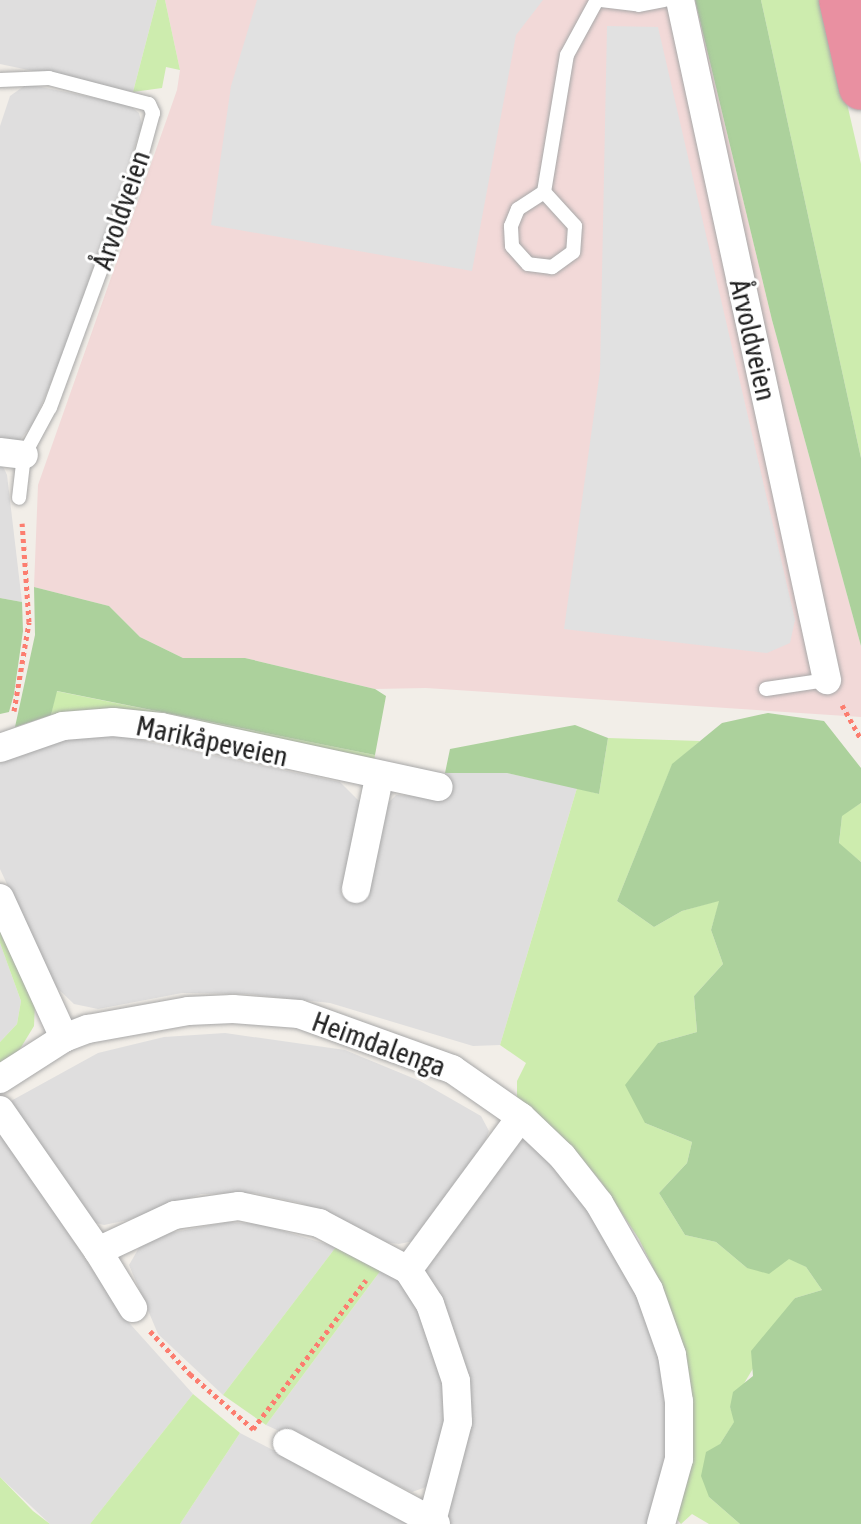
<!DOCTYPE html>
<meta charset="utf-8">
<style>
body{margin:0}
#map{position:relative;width:861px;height:1524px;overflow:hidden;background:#f2eee8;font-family:"Asap Condensed",sans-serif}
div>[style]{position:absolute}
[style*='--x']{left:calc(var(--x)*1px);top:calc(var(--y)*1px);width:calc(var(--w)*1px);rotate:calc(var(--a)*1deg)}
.residential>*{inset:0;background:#dfdede}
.commercial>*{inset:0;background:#f2d9d8}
.grass>*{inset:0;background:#cdecae}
.forest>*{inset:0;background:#acd19c}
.parking>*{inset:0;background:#e1e1e1}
.path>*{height:5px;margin-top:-2.5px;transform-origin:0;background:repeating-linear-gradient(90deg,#fc7d6f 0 4px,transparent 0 8px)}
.roads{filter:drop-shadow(0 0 2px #a8a8a8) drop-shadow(0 0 2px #a8a8a8)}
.lane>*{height:14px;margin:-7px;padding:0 7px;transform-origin:7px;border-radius:7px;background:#fff}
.street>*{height:28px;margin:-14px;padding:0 14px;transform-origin:14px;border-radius:14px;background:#fff}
.highway>*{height:44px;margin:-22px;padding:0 22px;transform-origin:22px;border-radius:22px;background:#e990a1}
span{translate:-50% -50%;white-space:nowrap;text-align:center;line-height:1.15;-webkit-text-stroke:6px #fff;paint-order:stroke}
.street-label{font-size:28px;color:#212121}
</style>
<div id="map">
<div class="residential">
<i style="clip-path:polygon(0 0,157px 0,133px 92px,0 64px)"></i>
<i style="clip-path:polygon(27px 84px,129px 105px,139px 113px,142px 125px,64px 353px,33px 424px,19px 441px,0 442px,0 126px,10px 96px)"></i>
<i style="clip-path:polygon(0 460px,7px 475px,22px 602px,0 598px)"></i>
<i style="clip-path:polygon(116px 735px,340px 782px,360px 802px,341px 894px,366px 899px,387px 804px,396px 795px,440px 797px,445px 773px,507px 773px,577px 788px,500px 1045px,473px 1046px,330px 1003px,248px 994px,182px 993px,98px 1009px,74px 1004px,53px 984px,0 869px,0 763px,58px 739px)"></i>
<i style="clip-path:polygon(0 943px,21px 1001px,17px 1024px,0 1042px)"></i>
<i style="clip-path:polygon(225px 1033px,345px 1050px,420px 1081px,481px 1116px,489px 1131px,483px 1147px,413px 1241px,399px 1244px,383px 1242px,301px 1203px,255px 1193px,201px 1194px,128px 1220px,104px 1225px,92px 1222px,9px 1102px,98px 1053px,164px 1037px)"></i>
<i style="clip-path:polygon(521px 1117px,599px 1203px,679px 1402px,661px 1524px,436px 1524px,458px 1422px,408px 1270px)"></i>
<i style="clip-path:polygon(0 1130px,123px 1316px,193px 1394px,90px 1524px,50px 1524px,0 1477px)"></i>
<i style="clip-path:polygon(228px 1222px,260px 1224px,336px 1247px,223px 1395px,158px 1334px,129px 1265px,140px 1246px,169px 1233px)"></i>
<i style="clip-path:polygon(381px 1270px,397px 1278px,415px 1299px,437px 1341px,450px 1413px,429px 1486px,412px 1492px,266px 1425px)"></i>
<i style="clip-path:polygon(240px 1433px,391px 1511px,411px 1524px,180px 1524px)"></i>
</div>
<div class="commercial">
<i style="clip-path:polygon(165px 0,695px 0,772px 320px,861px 646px,861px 717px,426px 688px,375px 689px,245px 658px,183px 658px,140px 637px,109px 606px,34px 587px,38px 485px,177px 90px,180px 70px)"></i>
</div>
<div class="grass">
<i style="clip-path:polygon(157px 0,165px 0,180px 70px,166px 67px,162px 88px,133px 92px)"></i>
<i style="clip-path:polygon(761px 0,823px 0,861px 164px,861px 458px)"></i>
<i style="clip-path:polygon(56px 691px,375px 755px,374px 762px,90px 711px,51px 715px)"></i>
<i style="clip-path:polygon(608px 738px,700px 741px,672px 765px,617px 901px,654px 927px,682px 911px,720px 900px,711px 930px,723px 964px,694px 996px,697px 1032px,658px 1043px,645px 1123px,692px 1142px,687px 1163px,659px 1193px,685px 1235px,716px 1242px,747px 1268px,789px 1258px,806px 1267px,822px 1290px,795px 1298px,730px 1407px,735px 1421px,720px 1444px,709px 1497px,740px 1524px,709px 1524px,692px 1514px,681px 1524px,676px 1518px,692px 1454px,661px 1284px,639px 1239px,602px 1183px,574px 1149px,517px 1099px,517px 1081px,526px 1063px,500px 1045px,577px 788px,599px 794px)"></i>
<i style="clip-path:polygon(861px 803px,861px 862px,839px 844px,842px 815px)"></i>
<i style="clip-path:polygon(0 921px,35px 1004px,34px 1026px,20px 1049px,0 1066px,0 1042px,17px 1024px,21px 1001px,0 943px)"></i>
<i style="clip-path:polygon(339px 1243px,381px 1270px,266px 1425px,223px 1395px)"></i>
<i style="clip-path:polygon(193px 1394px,240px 1433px,180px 1524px,90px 1524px)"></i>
<i style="clip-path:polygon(0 1477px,33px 1511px,50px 1524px,0 1524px)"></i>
</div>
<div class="forest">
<i style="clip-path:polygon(695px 0,761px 0,861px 458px,861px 646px,772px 320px)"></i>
<i style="clip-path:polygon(34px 587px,109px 606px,140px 637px,183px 658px,245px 658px,375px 689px,386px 696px,375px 755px,57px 691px,51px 715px,15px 727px,35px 635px)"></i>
<i style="clip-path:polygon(0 598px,22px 602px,23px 631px,14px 694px,9px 712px,0 714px)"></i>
<i style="clip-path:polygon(768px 713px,824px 721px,861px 768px,861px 803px,842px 816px,839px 843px,861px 862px,861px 1524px,740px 1524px,709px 1497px,701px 1476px,706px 1452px,720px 1444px,734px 1422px,730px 1407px,733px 1392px,753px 1376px,751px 1351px,795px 1298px,822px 1290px,806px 1267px,789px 1259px,769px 1274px,747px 1268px,716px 1242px,685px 1235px,659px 1193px,687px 1163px,692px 1142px,645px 1123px,625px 1085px,658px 1043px,697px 1032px,694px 996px,723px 964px,711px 930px,719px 901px,682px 911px,654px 927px,617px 901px,672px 764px,722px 723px)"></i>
<i style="clip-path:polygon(575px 725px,608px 738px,599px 794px,507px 773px,445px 773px,450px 749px)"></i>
</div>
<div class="parking">
<i style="clip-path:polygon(257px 0,543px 0,516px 35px,472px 271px,211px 225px,231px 86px)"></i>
<i style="clip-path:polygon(607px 26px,658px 27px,795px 620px,790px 643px,767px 653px,564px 629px,600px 371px)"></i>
</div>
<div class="path">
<i style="--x:842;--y:705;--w:39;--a:61"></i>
<i style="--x:14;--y:711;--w:90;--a:-80.4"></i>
<i style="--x:29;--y:622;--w:99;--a:-94"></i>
<i style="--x:150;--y:1331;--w:59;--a:47.1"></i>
<i style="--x:190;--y:1374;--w:84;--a:41.1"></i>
<i style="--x:253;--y:1429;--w:187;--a:-52.8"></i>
</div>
<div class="roads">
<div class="lane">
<i style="--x:601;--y:0;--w:38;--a:7"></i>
<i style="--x:639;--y:5;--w:25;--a:-11"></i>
<i style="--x:0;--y:80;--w:49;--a:-2.3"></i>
<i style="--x:49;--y:78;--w:103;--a:14.6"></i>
<i style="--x:149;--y:104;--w:10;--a:66"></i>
<i style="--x:153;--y:113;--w:60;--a:105.4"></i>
<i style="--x:137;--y:171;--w:252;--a:110.2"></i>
<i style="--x:50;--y:407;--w:55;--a:118.4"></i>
<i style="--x:24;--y:455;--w:43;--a:96.6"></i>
<i style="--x:544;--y:192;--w:46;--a:47.6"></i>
<i style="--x:575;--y:226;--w:26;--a:94"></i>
<i style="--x:573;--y:252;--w:26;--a:144"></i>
<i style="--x:552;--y:267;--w:24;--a:-173"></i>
<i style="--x:528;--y:264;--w:24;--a:-132"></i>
<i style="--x:512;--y:246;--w:20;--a:-93"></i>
<i style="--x:511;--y:226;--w:18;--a:-68"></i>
<i style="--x:518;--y:209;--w:31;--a:-33"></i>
<i style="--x:544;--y:192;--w:139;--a:-80.5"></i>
<i style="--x:567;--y:55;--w:63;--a:-61.4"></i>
<i style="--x:766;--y:689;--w:62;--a:-8.4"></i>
</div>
<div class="street">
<i style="--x:680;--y:0;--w:696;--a:77.8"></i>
<i style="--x:0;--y:452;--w:24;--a:7"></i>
<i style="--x:0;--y:748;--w:67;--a:-19.2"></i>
<i style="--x:63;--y:726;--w:50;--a:-4.6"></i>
<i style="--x:113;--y:722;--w:48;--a:5.9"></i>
<i style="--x:161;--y:727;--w:284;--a:12.2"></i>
<i style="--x:356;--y:889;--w:113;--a:-78.3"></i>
<i style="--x:0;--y:898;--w:154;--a:65.4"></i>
<i style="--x:0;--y:1079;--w:76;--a:-32.6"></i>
<i style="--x:64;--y:1038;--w:26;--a:-21"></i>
<i style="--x:88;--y:1029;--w:102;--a:-10.2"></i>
<i style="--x:188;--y:1011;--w:45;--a:-2.5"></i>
<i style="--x:233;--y:1009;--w:66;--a:4.3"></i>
<i style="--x:299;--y:1014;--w:163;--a:19.8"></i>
<i style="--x:452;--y:1069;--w:84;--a:34.8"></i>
<i style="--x:521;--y:1117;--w:57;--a:43.6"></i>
<i style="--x:562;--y:1156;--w:60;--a:51.8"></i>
<i style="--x:599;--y:1203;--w:100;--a:60.1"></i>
<i style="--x:649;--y:1290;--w:69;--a:70.5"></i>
<i style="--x:672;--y:1355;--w:48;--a:81.5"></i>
<i style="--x:679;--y:1402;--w:57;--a:90"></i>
<i style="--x:679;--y:1459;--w:67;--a:105.5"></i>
<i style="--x:0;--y:1110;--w:172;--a:55.2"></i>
<i style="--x:98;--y:1251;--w:85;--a:-25.1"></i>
<i style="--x:175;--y:1215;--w:65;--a:-8"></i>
<i style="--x:239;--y:1206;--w:82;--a:12"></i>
<i style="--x:319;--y:1223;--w:101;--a:27.8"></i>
<i style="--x:408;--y:1270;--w:40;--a:57.1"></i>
<i style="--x:430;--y:1304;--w:81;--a:71.3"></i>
<i style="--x:456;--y:1381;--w:41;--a:87.2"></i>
<i style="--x:458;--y:1422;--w:102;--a:104.7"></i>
<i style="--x:432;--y:1521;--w:5;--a:37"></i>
<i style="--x:98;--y:1251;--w:67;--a:58.4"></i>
<i style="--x:408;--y:1270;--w:190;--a:-53.6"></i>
<i style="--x:287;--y:1443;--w:165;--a:28.3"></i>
</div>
<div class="highway">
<i style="--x:841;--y:0;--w:90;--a:77.2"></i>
</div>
</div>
<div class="street-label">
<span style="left:121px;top:210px;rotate:-71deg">Årvoldveien</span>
<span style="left:753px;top:340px;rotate:77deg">Årvoldveien</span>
<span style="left:212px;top:741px;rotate:12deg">Marikåpeveien</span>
<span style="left:379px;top:1044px;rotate:20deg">Heimdalenga</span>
</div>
</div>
